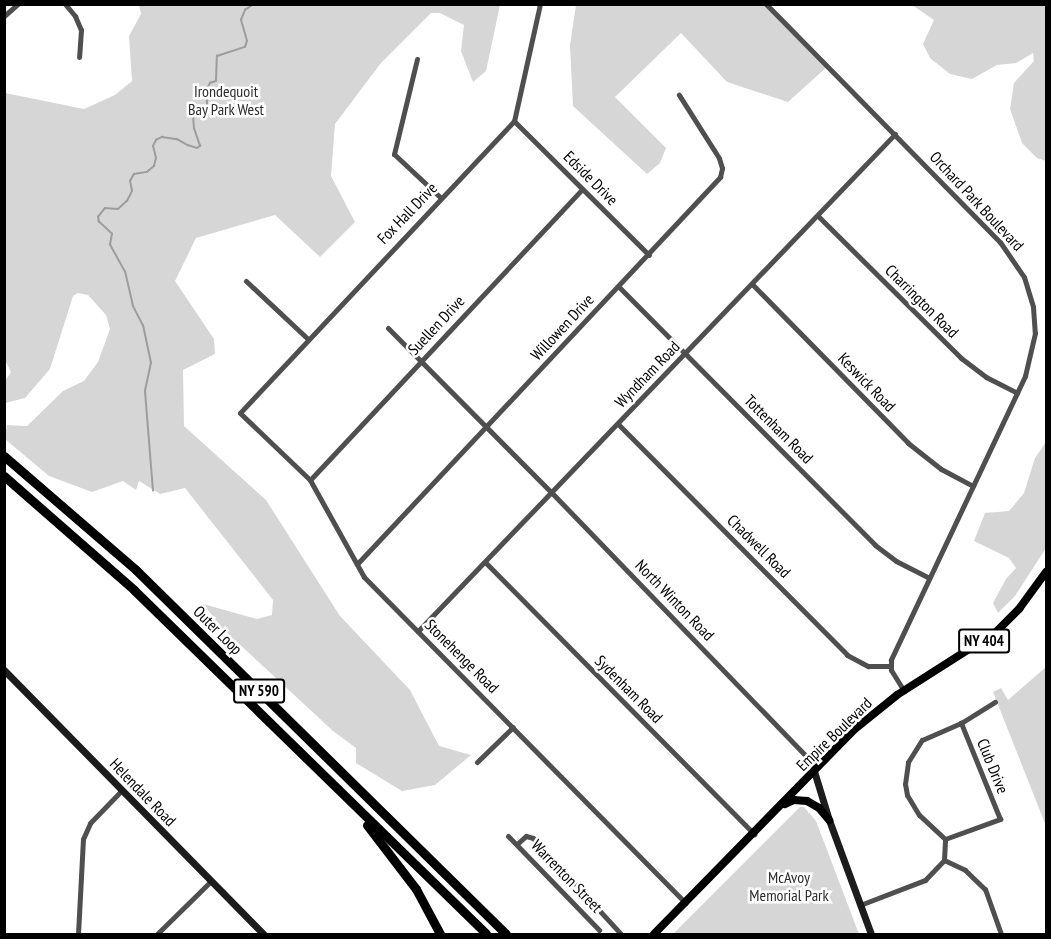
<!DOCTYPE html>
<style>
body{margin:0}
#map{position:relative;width:1051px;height:939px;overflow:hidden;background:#fff;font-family:"PT Sans Narrow",sans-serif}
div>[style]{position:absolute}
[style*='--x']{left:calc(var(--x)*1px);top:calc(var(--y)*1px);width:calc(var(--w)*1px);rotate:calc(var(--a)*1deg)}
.green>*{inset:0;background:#d6d6d6}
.stream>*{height:1.5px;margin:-0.75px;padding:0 0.75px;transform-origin:0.75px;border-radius:0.75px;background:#9d9d9d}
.street>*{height:5px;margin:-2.5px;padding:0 2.5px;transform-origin:2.5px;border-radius:2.5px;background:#4f4f4f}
.secondary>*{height:7px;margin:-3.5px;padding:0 3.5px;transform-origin:3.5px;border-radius:3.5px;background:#1c1c1c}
.primary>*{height:8px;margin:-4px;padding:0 4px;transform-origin:4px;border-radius:4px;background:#000}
.highway>*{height:9px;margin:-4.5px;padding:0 4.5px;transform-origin:4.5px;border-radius:4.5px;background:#000}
span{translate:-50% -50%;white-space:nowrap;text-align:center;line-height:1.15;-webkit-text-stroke:5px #fff;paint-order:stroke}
.shield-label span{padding:2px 4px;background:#fff;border:2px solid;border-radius:4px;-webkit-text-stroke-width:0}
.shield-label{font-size:15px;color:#000;font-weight:700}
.park-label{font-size:16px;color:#2d2d2d}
.street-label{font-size:16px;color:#000}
.frame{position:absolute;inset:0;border:6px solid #000;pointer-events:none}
</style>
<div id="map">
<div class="green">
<i style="clip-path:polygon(139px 5px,500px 5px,486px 71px,473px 82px,461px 51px,464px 25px,440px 13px,431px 13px,381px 63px,335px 124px,331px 176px,355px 222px,320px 257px,275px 215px,196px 238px,175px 281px,214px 339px,215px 354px,183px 370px,184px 426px,266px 500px,340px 616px,410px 690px,439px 746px,471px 755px,435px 785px,402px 791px,356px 763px,356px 748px,333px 731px,223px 629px,203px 604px,257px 619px,272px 615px,273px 600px,185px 488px,160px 494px,139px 481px,136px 490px,123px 481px,92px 492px,49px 476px,5px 439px,7px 425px,27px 426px,63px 391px,84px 381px,98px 362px,110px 329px,106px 315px,88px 295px,78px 293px,73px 296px,50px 369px,25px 398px,5px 403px,5px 381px,11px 372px,4px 358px,5px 93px,84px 109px,115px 95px,132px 81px,129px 36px,141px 14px)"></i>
<i style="clip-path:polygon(576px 5px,766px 5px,828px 66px,788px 102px,727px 82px,681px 33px,615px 97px,666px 148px,660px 163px,647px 174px,573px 106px,570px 45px)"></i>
<i style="clip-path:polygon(912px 5px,1046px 5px,1046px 161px,1037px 158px,1022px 143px,1010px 109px,1014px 83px,1034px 61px,1033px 53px,1016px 63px,997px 65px,972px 79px,950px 74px,930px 58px,923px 44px,934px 20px)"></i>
<i style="clip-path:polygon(1046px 442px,1046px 548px,1015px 596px,998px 613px,993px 603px,1006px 579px,1016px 568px,1009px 558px,974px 541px,985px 513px,1009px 511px,1024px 493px,1035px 458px)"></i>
<i style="clip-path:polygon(1046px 667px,1046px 826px,993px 692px,1001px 688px,1008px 700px)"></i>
<i style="clip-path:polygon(800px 807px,804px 807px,816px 821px,859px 934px,673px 934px)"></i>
</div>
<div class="stream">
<i style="--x:153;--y:491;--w:100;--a:-94.6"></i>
<i style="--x:145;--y:391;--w:29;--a:-78"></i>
<i style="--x:151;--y:363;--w:38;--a:-102"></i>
<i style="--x:143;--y:326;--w:22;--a:-117"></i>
<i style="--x:133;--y:306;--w:35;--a:-103"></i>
<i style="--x:125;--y:272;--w:31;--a:-119"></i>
<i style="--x:110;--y:245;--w:11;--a:-80"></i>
<i style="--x:112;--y:234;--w:18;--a:-137"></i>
<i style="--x:99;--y:222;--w:5;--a:-101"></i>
<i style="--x:98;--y:217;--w:11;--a:-52"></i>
<i style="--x:105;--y:208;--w:13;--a:4"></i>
<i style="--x:118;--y:209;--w:12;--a:-42"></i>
<i style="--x:127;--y:201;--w:11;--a:-63"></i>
<i style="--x:132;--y:191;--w:10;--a:-101"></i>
<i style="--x:130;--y:181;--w:8;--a:-60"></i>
<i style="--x:134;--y:174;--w:13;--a:-9"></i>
<i style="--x:147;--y:172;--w:9;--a:-41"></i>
<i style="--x:154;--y:166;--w:8;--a:-76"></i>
<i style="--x:156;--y:158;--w:12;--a:-104"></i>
<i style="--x:153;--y:146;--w:7;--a:-63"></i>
<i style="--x:156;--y:140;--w:7;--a:-27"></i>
<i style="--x:162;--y:137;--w:15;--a:8"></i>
<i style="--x:177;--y:139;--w:13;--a:29"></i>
<i style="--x:188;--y:145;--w:9;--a:18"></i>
<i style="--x:197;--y:148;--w:4;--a:-34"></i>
<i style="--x:200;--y:146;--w:18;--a:-109"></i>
<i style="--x:194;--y:129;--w:13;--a:-94"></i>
<i style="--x:193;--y:116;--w:17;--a:-36"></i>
<i style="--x:207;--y:106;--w:17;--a:-90"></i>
<i style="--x:207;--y:89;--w:7;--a:-63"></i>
<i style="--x:210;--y:83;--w:6;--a:-18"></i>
<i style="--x:216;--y:81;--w:25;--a:-88"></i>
<i style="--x:217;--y:56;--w:29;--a:-18"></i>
<i style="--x:245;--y:47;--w:6;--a:-72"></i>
<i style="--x:247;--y:41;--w:22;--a:-106"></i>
<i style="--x:241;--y:20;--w:11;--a:-68"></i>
<i style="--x:245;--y:10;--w:11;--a:-34"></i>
</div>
<div class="street">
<i style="--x:65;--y:4;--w:16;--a:50"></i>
<i style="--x:75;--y:16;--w:15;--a:67"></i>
<i style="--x:81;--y:30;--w:27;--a:94"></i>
<i style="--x:540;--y:4;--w:120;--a:102.5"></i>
<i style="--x:514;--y:121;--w:400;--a:133.2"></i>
<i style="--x:240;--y:413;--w:97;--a:43.7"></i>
<i style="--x:310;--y:480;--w:111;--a:60.9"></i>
<i style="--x:364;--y:577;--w:458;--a:45.4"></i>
<i style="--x:766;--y:4;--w:334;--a:45.5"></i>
<i style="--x:1000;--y:242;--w:42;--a:55.6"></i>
<i style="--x:1024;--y:277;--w:31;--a:73"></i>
<i style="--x:1033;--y:307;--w:26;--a:86"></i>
<i style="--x:1035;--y:333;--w:44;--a:103.1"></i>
<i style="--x:1025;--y:376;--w:314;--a:115.3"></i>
<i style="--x:891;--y:660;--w:10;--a:90"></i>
<i style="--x:891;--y:670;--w:25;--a:58"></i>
<i style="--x:4;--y:16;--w:18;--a:-41"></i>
<i style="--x:417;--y:59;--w:98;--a:103.6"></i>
<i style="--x:394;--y:154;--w:64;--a:43.1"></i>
<i style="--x:514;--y:121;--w:190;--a:44.8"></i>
<i style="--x:818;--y:216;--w:202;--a:44.8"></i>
<i style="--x:961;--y:358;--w:31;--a:37"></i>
<i style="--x:986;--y:377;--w:35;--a:27"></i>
<i style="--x:246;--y:281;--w:83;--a:43.1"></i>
<i style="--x:752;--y:284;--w:223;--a:45.5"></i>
<i style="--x:908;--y:443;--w:42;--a:38.2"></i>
<i style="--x:941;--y:469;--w:36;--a:28"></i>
<i style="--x:619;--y:287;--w:363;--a:45.2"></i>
<i style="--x:875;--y:545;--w:26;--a:37"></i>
<i style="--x:896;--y:561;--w:37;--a:27"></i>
<i style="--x:388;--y:328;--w:233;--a:45.2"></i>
<i style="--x:552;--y:493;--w:367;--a:46"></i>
<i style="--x:807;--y:757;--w:16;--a:63"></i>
<i style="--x:618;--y:424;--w:325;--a:45.2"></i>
<i style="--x:847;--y:655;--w:24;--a:28"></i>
<i style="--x:868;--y:666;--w:22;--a:0"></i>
<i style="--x:310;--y:480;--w:398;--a:-46.9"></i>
<i style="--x:485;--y:562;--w:383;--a:45.3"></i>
<i style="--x:357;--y:564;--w:531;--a:-46.83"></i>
<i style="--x:720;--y:177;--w:9;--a:-77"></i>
<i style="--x:722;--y:168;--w:10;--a:-107"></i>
<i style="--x:719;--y:158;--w:75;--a:-122.4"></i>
<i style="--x:418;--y:631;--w:689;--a:-46.18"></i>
<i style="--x:477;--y:762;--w:50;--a:-44.2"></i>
<i style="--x:508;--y:836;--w:131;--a:45.9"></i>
<i style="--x:945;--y:839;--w:59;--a:-20"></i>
<i style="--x:1000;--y:819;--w:104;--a:-112.1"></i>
<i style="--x:517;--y:844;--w:12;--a:-42"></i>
<i style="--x:526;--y:836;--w:7;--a:16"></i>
<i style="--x:533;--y:838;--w:130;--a:47.5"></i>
<i style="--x:944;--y:860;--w:23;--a:25"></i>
<i style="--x:965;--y:870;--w:28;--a:44"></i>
<i style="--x:985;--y:889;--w:48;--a:70.4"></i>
<i style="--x:860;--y:905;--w:70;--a:-21"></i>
<i style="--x:925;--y:880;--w:28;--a:-46"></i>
<i style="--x:944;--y:860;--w:21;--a:-87"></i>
<i style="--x:945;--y:839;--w:35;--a:-137"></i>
<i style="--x:919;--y:815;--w:23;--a:-121"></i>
<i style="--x:907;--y:795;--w:11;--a:-100"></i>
<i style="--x:905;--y:784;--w:22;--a:-82"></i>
<i style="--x:908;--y:762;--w:26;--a:-58"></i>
<i style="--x:922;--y:740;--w:43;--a:-23.6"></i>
<i style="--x:961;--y:723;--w:40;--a:-32"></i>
<i style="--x:78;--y:934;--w:95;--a:-87"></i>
<i style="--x:83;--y:839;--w:17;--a:-66"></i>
<i style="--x:90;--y:823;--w:46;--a:-45.9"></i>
<i style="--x:157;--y:934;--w:76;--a:-44.5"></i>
</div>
<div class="secondary">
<i style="--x:4;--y:670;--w:370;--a:45.5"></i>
<i style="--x:814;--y:771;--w:51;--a:73"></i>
<i style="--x:829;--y:820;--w:121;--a:69.8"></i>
</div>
<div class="primary">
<i style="--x:785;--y:804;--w:10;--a:-24"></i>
<i style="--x:794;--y:800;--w:13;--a:4"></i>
<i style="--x:807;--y:801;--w:14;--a:30"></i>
<i style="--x:819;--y:808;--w:16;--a:50"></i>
<i style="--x:654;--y:934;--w:287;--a:-45.6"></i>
<i style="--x:855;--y:729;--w:54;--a:-39"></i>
<i style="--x:897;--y:695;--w:117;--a:-32.5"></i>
<i style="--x:996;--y:632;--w:33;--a:-45"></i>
<i style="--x:1019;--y:609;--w:46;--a:-53.9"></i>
</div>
<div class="highway">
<i style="--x:4;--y:456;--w:174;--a:40.8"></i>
<i style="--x:136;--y:570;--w:519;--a:44.53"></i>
<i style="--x:4;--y:476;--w:173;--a:41.2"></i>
<i style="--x:134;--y:590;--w:492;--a:44.3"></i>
<i style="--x:367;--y:825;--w:81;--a:52.6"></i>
<i style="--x:416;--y:889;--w:51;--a:61.9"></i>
</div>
<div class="shield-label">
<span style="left:984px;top:641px">NY 404</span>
<span style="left:259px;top:691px">NY 590</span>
</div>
<div class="park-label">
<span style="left:226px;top:100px">Irondequoit<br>Bay Park West</span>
<span style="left:789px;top:886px">McAvoy<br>Memorial Park</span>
</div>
<div class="street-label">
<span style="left:591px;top:178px;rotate:45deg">Edside Drive</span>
<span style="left:977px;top:201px;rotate:47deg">Orchard Park Boulevard</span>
<span style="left:407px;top:213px;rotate:-46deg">Fox Hall Drive</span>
<span style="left:922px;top:301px;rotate:45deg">Charrington Road</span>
<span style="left:436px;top:325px;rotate:-47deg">Suellen Drive</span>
<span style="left:562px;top:327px;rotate:-47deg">Willowen Drive</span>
<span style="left:647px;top:374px;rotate:-46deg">Wyndham Road</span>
<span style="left:867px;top:382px;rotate:46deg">Keswick Road</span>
<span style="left:779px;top:429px;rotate:45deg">Tottenham Road</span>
<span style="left:759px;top:546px;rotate:45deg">Chadwell Road</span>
<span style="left:675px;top:600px;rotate:46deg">North Winton Road</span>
<span style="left:218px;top:630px;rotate:45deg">Outer Loop</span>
<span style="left:462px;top:656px;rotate:45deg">Stonehenge Road</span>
<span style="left:629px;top:689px;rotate:45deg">Sydenham Road</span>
<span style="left:834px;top:734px;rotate:-44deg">Empire Boulevard</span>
<span style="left:993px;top:766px;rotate:68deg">Club Drive</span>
<span style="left:143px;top:792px;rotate:46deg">Helendale Road</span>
<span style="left:567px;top:876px;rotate:46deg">Warrenton Street</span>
</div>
<div class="frame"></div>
</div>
